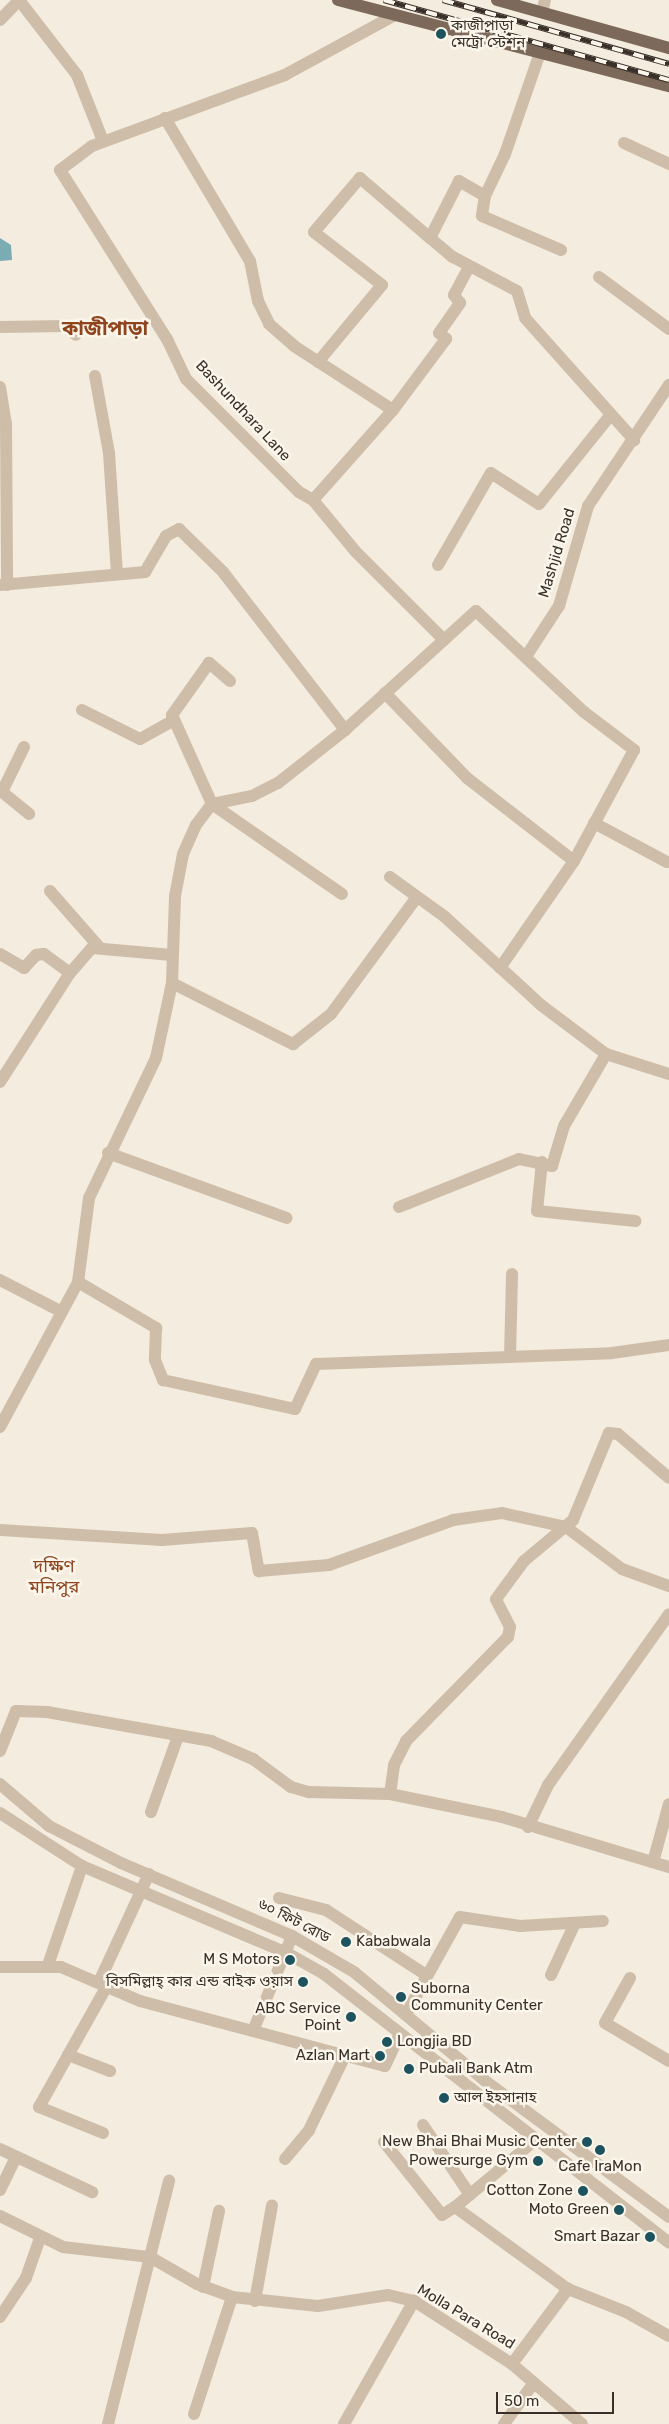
<!DOCTYPE html>
<meta charset="utf-8">
<style>
body{margin:0}
#map{position:relative;width:669px;height:2424px;overflow:hidden;background:#f4ecde;font-family:Rubik,"Noto Sans Bengali",sans-serif}
div>[style]{position:absolute}
[style*='--x']{left:calc(var(--x)*1px);top:calc(var(--y)*1px);width:calc(var(--w)*1px);rotate:calc(var(--a)*1deg)}
.water>*{inset:0;background:#7babb3}
.minor>*{height:12px;margin:-6px;padding:0 6px;transform-origin:6px;border-radius:6px;background:#cebea9}
.tertiary>*{height:12px;margin:-6px;padding:0 6px;transform-origin:6px;border-radius:6px;background:#cebea9}
.primary>*{height:12px;margin:-6px;padding:0 6px;transform-origin:6px;border-radius:6px;background:#7d695a}
.rail>*{height:5.5px;margin-top:-2.75px;transform-origin:0;background:repeating-linear-gradient(90deg,#fbf6eb 0 11px,#3a3029 0 22px);box-sizing:border-box;border-block:1px solid #3a3029}
.dots>*{width:14px;height:14px;translate:-50% -50%;box-sizing:border-box;border:2px solid #fbf6eb;border-radius:50%}
span{translate:-50% -50%;white-space:nowrap;text-align:center;line-height:1.15;-webkit-text-stroke:5px #fbf6eb;paint-order:stroke}
.poi-label{font-size:15px;color:#3a3029}
.left{translate:0 -50%;text-align:left}
.right{translate:-100% -50%;text-align:right}
.street-label{font-size:15px;color:#3a3029}
.quarter-label{font-size:18px;color:#8f441d}
.district-label{font-size:20px;color:#8f441d;font-weight:700}
.scale{position:absolute;left:496px;top:2392px;width:118px;height:22px;box-sizing:border-box;border:2px solid #3a3029;border-top:0;padding-left:6px;font-size:15px;line-height:18px;white-space:nowrap;color:#3a3029;-webkit-text-stroke:4px #fbf6eb;paint-order:stroke}
</style>
<div id="map">
<div class="water">
<i style="clip-path:polygon(0 238px,11px 245px,12px 260px,0 261px)"></i>
</div>
<div class="minor">
<i style="--x:19;--y:0;--w:95;--a:52.3"></i>
<i style="--x:77;--y:75;--w:71;--a:68.5"></i>
<i style="--x:542;--y:12;--w:12;--a:-76"></i>
<i style="--x:395;--y:15;--w:125;--a:151.4"></i>
<i style="--x:285;--y:75;--w:206;--a:159.8"></i>
<i style="--x:92;--y:146;--w:40;--a:143"></i>
<i style="--x:60;--y:170;--w:200;--a:57.7"></i>
<i style="--x:167;--y:339;--w:44;--a:64.6"></i>
<i style="--x:186;--y:379;--w:160;--a:45"></i>
<i style="--x:299;--y:492;--w:16;--a:30"></i>
<i style="--x:313;--y:500;--w:66;--a:50.5"></i>
<i style="--x:355;--y:551;--w:126;--a:45"></i>
<i style="--x:0;--y:20;--w:28;--a:-46"></i>
<i style="--x:165;--y:118;--w:166;--a:59.3"></i>
<i style="--x:250;--y:261;--w:41;--a:78.7"></i>
<i style="--x:258;--y:301;--w:25;--a:64"></i>
<i style="--x:269;--y:324;--w:33;--a:41"></i>
<i style="--x:294;--y:346;--w:118;--a:32.9"></i>
<i style="--x:624;--y:143;--w:50;--a:25"></i>
<i style="--x:485;--y:196;--w:20;--a:99"></i>
<i style="--x:482;--y:216;--w:86;--a:23.3"></i>
<i style="--x:430;--y:238;--w:30;--a:40"></i>
<i style="--x:453;--y:257;--w:72;--a:28"></i>
<i style="--x:517;--y:291;--w:28;--a:73"></i>
<i style="--x:525;--y:318;--w:164;--a:48.2"></i>
<i style="--x:599;--y:277;--w:87;--a:36.6"></i>
<i style="--x:0;--y:327;--w:65;--a:-0.9"></i>
<i style="--x:65;--y:326;--w:14;--a:39"></i>
<i style="--x:318;--y:362;--w:100;--a:-50.3"></i>
<i style="--x:382;--y:285;--w:86;--a:-142.1"></i>
<i style="--x:314;--y:232;--w:71;--a:-49.6"></i>
<i style="--x:360;--y:178;--w:92;--a:40.6"></i>
<i style="--x:430;--y:238;--w:64;--a:-63"></i>
<i style="--x:459;--y:181;--w:30;--a:30"></i>
<i style="--x:485;--y:196;--w:47;--a:-64.5"></i>
<i style="--x:505;--y:154;--w:107;--a:-70.9"></i>
<i style="--x:95;--y:376;--w:78;--a:79.7"></i>
<i style="--x:109;--y:453;--w:121;--a:86.2"></i>
<i style="--x:0;--y:387;--w:36;--a:81"></i>
<i style="--x:6;--y:423;--w:162;--a:89.6"></i>
<i style="--x:313;--y:500;--w:120;--a:-48.4"></i>
<i style="--x:393;--y:410;--w:89;--a:-53.3"></i>
<i style="--x:446;--y:339;--w:9;--a:-139"></i>
<i style="--x:439;--y:333;--w:37;--a:-55"></i>
<i style="--x:460;--y:303;--w:10;--a:-127"></i>
<i style="--x:454;--y:295;--w:32;--a:-62"></i>
<i style="--x:438;--y:565;--w:106;--a:-60.1"></i>
<i style="--x:491;--y:473;--w:57;--a:32.9"></i>
<i style="--x:539;--y:504;--w:112;--a:-51.2"></i>
<i style="--x:0;--y:585;--w:146;--a:-5.1"></i>
<i style="--x:145;--y:572;--w:42;--a:-59.7"></i>
<i style="--x:166;--y:536;--w:15;--a:-28"></i>
<i style="--x:179;--y:529;--w:62;--a:44.3"></i>
<i style="--x:223;--y:572;--w:200;--a:52.3"></i>
<i style="--x:527;--y:655;--w:59;--a:-56.9"></i>
<i style="--x:559;--y:606;--w:104;--a:-73.8"></i>
<i style="--x:588;--y:506;--w:146;--a:-56.2"></i>
<i style="--x:230;--y:681;--w:28;--a:-139"></i>
<i style="--x:209;--y:663;--w:64;--a:125.4"></i>
<i style="--x:172;--y:715;--w:98;--a:65.8"></i>
<i style="--x:212;--y:804;--w:158;--a:34.7"></i>
<i style="--x:385;--y:693;--w:118;--a:46"></i>
<i style="--x:467;--y:778;--w:135;--a:37.8"></i>
<i style="--x:82;--y:710;--w:65;--a:26.6"></i>
<i style="--x:140;--y:739;--w:38;--a:-29"></i>
<i style="--x:24;--y:747;--w:50;--a:116.1"></i>
<i style="--x:2;--y:792;--w:35;--a:39"></i>
<i style="--x:594;--y:823;--w:83;--a:28.1"></i>
<i style="--x:390;--y:877;--w:68;--a:36"></i>
<i style="--x:445;--y:917;--w:130;--a:42.5"></i>
<i style="--x:541;--y:1005;--w:81;--a:37"></i>
<i style="--x:606;--y:1054;--w:66;--a:17.6"></i>
<i style="--x:50;--y:891;--w:76;--a:48.7"></i>
<i style="--x:0;--y:954;--w:28;--a:30"></i>
<i style="--x:24;--y:968;--w:18;--a:-47"></i>
<i style="--x:36;--y:955;--w:8;--a:-7"></i>
<i style="--x:44;--y:954;--w:32;--a:36"></i>
<i style="--x:172;--y:983;--w:136;--a:26.8"></i>
<i style="--x:293;--y:1044;--w:48;--a:-38.3"></i>
<i style="--x:331;--y:1014;--w:145;--a:-53.7"></i>
<i style="--x:0;--y:1082;--w:130;--a:-57.3"></i>
<i style="--x:70;--y:973;--w:33;--a:-49"></i>
<i style="--x:92;--y:948;--w:80;--a:5"></i>
<i style="--x:108;--y:1153;--w:190;--a:20"></i>
<i style="--x:542;--y:1162;--w:49;--a:95.8"></i>
<i style="--x:537;--y:1211;--w:99;--a:5.8"></i>
<i style="--x:399;--y:1207;--w:129;--a:-21.8"></i>
<i style="--x:519;--y:1159;--w:34;--a:12"></i>
<i style="--x:552;--y:1166;--w:42;--a:-73.3"></i>
<i style="--x:564;--y:1126;--w:83;--a:-59.7"></i>
<i style="--x:0;--y:1280;--w:68;--a:27.3"></i>
<i style="--x:78;--y:1282;--w:91;--a:30.5"></i>
<i style="--x:156;--y:1328;--w:32;--a:92"></i>
<i style="--x:155;--y:1360;--w:22;--a:68"></i>
<i style="--x:163;--y:1380;--w:135;--a:12.4"></i>
<i style="--x:295;--y:1409;--w:50;--a:-65"></i>
<i style="--x:316;--y:1364;--w:296;--a:-2.1"></i>
<i style="--x:612;--y:1353;--w:58;--a:-8"></i>
<i style="--x:510;--y:1357;--w:83;--a:-88.6"></i>
<i style="--x:0;--y:1427;--w:165;--a:-61.7"></i>
<i style="--x:78;--y:1282;--w:85;--a:-82.5"></i>
<i style="--x:89;--y:1198;--w:155;--a:-64.4"></i>
<i style="--x:156;--y:1058;--w:77;--a:-78"></i>
<i style="--x:172;--y:983;--w:87;--a:-88"></i>
<i style="--x:175;--y:896;--w:43;--a:-79.2"></i>
<i style="--x:183;--y:854;--w:32;--a:-66"></i>
<i style="--x:196;--y:825;--w:26;--a:-53"></i>
<i style="--x:212;--y:804;--w:41;--a:-11.3"></i>
<i style="--x:252;--y:796;--w:29;--a:-27"></i>
<i style="--x:278;--y:783;--w:85;--a:-38.3"></i>
<i style="--x:345;--y:730;--w:177;--a:-42.3"></i>
<i style="--x:476;--y:611;--w:148;--a:43.1"></i>
<i style="--x:584;--y:712;--w:63;--a:37.2"></i>
<i style="--x:634;--y:750;--w:126;--a:118.4"></i>
<i style="--x:574;--y:861;--w:130;--a:124.7"></i>
<i style="--x:0;--y:1530;--w:162;--a:3.5"></i>
<i style="--x:162;--y:1540;--w:90;--a:-4.4"></i>
<i style="--x:252;--y:1533;--w:39;--a:80"></i>
<i style="--x:259;--y:1571;--w:70;--a:-4.9"></i>
<i style="--x:329;--y:1565;--w:132;--a:-19.9"></i>
<i style="--x:453;--y:1520;--w:49;--a:-8.1"></i>
<i style="--x:502;--y:1513;--w:66;--a:12.3"></i>
<i style="--x:566;--y:1527;--w:70;--a:36.9"></i>
<i style="--x:622;--y:1569;--w:50;--a:19.9"></i>
<i style="--x:0;--y:1751;--w:43;--a:-68.2"></i>
<i style="--x:16;--y:1711;--w:31;--a:2"></i>
<i style="--x:47;--y:1712;--w:167;--a:10"></i>
<i style="--x:211;--y:1741;--w:46;--a:23.2"></i>
<i style="--x:253;--y:1759;--w:47;--a:36.4"></i>
<i style="--x:291;--y:1787;--w:19;--a:16"></i>
<i style="--x:309;--y:1792;--w:81;--a:1.4"></i>
<i style="--x:390;--y:1794;--w:29;--a:-82"></i>
<i style="--x:394;--y:1765;--w:27;--a:-63"></i>
<i style="--x:406;--y:1741;--w:146;--a:-45.6"></i>
<i style="--x:508;--y:1637;--w:10;--a:-79"></i>
<i style="--x:510;--y:1627;--w:31;--a:-117"></i>
<i style="--x:496;--y:1599;--w:47;--a:-53.6"></i>
<i style="--x:524;--y:1561;--w:64;--a:-39.9"></i>
<i style="--x:573;--y:1520;--w:94;--a:-67.5"></i>
<i style="--x:609;--y:1433;--w:9;--a:6"></i>
<i style="--x:618;--y:1434;--w:67;--a:40.8"></i>
<i style="--x:390;--y:1794;--w:114;--a:11.6"></i>
<i style="--x:502;--y:1817;--w:174;--a:16.7"></i>
<i style="--x:151;--y:1812;--w:81;--a:-70.4"></i>
<i style="--x:528;--y:1827;--w:47;--a:-64.5"></i>
<i style="--x:548;--y:1785;--w:209;--a:-54.7"></i>
<i style="--x:653;--y:1862;--w:60;--a:-74.6"></i>
<i style="--x:279;--y:1898;--w:49;--a:14.3"></i>
<i style="--x:326;--y:1910;--w:119;--a:33"></i>
<i style="--x:48;--y:1965;--w:105;--a:-71"></i>
<i style="--x:0;--y:1967;--w:61;--a:0"></i>
<i style="--x:61;--y:1967;--w:86;--a:23.3"></i>
<i style="--x:140;--y:2001;--w:253;--a:14.9"></i>
<i style="--x:385;--y:2066;--w:35;--a:-65"></i>
<i style="--x:551;--y:1975;--w:57;--a:-65.2"></i>
<i style="--x:630;--y:1978;--w:51;--a:119.1"></i>
<i style="--x:605;--y:2023;--w:74;--a:30.7"></i>
<i style="--x:99;--y:1982;--w:119;--a:-65.2"></i>
<i style="--x:406;--y:2014;--w:111;--a:-60.9"></i>
<i style="--x:460;--y:1917;--w:61;--a:8.5"></i>
<i style="--x:520;--y:1926;--w:83;--a:-3.4"></i>
<i style="--x:253;--y:2031;--w:103;--a:-67.7"></i>
<i style="--x:68;--y:2055;--w:45;--a:20.9"></i>
<i style="--x:423;--y:2125;--w:84;--a:56.1"></i>
<i style="--x:103;--y:2133;--w:69;--a:-157.9"></i>
<i style="--x:39;--y:2107;--w:139;--a:-60.7"></i>
<i style="--x:534;--y:2141;--w:103;--a:140.1"></i>
<i style="--x:455;--y:2207;--w:140;--a:36"></i>
<i style="--x:384;--y:2142;--w:93;--a:51.5"></i>
<i style="--x:442;--y:2215;--w:15;--a:-32"></i>
<i style="--x:0;--y:2149;--w:102;--a:25.1"></i>
<i style="--x:285;--y:2159;--w:38;--a:-50"></i>
<i style="--x:309;--y:2130;--w:82;--a:-64.1"></i>
<i style="--x:0;--y:2190;--w:37;--a:-64"></i>
<i style="--x:0;--y:2216;--w:70;--a:26.2"></i>
<i style="--x:63;--y:2247;--w:88;--a:6.6"></i>
<i style="--x:150;--y:2257;--w:54;--a:29.9"></i>
<i style="--x:197;--y:2284;--w:37;--a:20"></i>
<i style="--x:232;--y:2297;--w:86;--a:6"></i>
<i style="--x:318;--y:2306;--w:71;--a:-8.9"></i>
<i style="--x:388;--y:2295;--w:27;--a:13"></i>
<i style="--x:414;--y:2301;--w:117;--a:32.7"></i>
<i style="--x:512;--y:2364;--w:92;--a:40.6"></i>
<i style="--x:203;--y:2287;--w:78;--a:-78.1"></i>
<i style="--x:255;--y:2301;--w:97;--a:-79.9"></i>
<i style="--x:0;--y:2317;--w:47;--a:-56.3"></i>
<i style="--x:26;--y:2278;--w:42;--a:-70.7"></i>
<i style="--x:512;--y:2364;--w:94;--a:-53.3"></i>
<i style="--x:568;--y:2289;--w:62;--a:21.6"></i>
<i style="--x:626;--y:2312;--w:49;--a:29.2"></i>
<i style="--x:194;--y:2414;--w:123;--a:-72"></i>
<i style="--x:108;--y:2424;--w:251;--a:-75.9"></i>
<i style="--x:344;--y:2424;--w:142;--a:-60.4"></i>
<i style="--x:504;--y:2424;--w:49;--a:-54.1"></i>
</div>
<div class="tertiary">
<i style="--x:0;--y:1784;--w:65;--a:40.6"></i>
<i style="--x:49;--y:1826;--w:81;--a:27.2"></i>
<i style="--x:121;--y:1863;--w:186;--a:23.1"></i>
<i style="--x:292;--y:1936;--w:72;--a:30.1"></i>
<i style="--x:354;--y:1972;--w:169;--a:39.7"></i>
<i style="--x:484;--y:2080;--w:230;--a:36.5"></i>
<i style="--x:0;--y:1813;--w:98;--a:32.9"></i>
<i style="--x:82;--y:1866;--w:220;--a:23"></i>
<i style="--x:285;--y:1952;--w:45;--a:29.4"></i>
<i style="--x:324;--y:1974;--w:437;--a:37.9"></i>
</div>
<div class="primary">
<i style="--x:338;--y:0;--w:342;--a:14.6"></i>
<i style="--x:497;--y:0;--w:179;--a:15.6"></i>
</div>
<div class="rail">
<i style="--x:384;--y:0;--w:296;--a:15.7"></i>
<i style="--x:443;--y:0;--w:235;--a:15.8"></i>
</div>
<div class="dots">
<i style="left:441px;top:34px;background:#1c535f"></i>
<i style="left:346px;top:1942px;background:#1c535f"></i>
<i style="left:290px;top:1960px;background:#1c535f"></i>
<i style="left:303px;top:1982px;background:#1c535f"></i>
<i style="left:401px;top:1997px;background:#1c535f"></i>
<i style="left:351px;top:2017px;background:#1c535f"></i>
<i style="left:387px;top:2042px;background:#1c535f"></i>
<i style="left:380px;top:2056px;background:#1c535f"></i>
<i style="left:409px;top:2069px;background:#1c535f"></i>
<i style="left:444px;top:2098px;background:#1c535f"></i>
<i style="left:587px;top:2142px;background:#1c535f"></i>
<i style="left:600px;top:2150px;background:#1c535f"></i>
<i style="left:538px;top:2161px;background:#1c535f"></i>
<i style="left:583px;top:2191px;background:#1c535f"></i>
<i style="left:619px;top:2210px;background:#1c535f"></i>
<i style="left:650px;top:2237px;background:#1c535f"></i>
</div>
<div class="poi-label">
<span class="left" style="left:451px;top:34px">কাজীপাড়া<br>মেট্রো স্টেশন</span>
<span class="left" style="left:356px;top:1942px">Kababwala</span>
<span class="right" style="left:280px;top:1960px">M S Motors</span>
<span class="right" style="left:293px;top:1982px">বিসমিল্লাহ্ কার এন্ড বাইক ওয়াস</span>
<span class="left" style="left:411px;top:1997px">Suborna<br>Community Center</span>
<span class="right" style="left:341px;top:2017px">ABC Service<br>Point</span>
<span class="left" style="left:397px;top:2042px">Longjia BD</span>
<span class="right" style="left:370px;top:2056px">Azlan Mart</span>
<span class="left" style="left:419px;top:2069px">Pubali Bank Atm</span>
<span class="left" style="left:454px;top:2098px">আল ইহসানাহ</span>
<span class="right" style="left:577px;top:2142px">New Bhai Bhai Music Center</span>
<span class="right" style="left:528px;top:2161px">Powersurge Gym</span>
<span style="left:600px;top:2167px">Cafe IraMon</span>
<span class="right" style="left:573px;top:2191px">Cotton Zone</span>
<span class="right" style="left:609px;top:2210px">Moto Green</span>
<span class="right" style="left:640px;top:2237px">Smart Bazar</span>
</div>
<div class="street-label">
<span style="left:243px;top:411px;rotate:47deg">Bashundhara Lane</span>
<span style="left:557px;top:553px;rotate:-73deg">Mashjid Road</span>
<span style="left:294px;top:1921px;rotate:27deg">৬০ ফিট রোড</span>
<span style="left:466px;top:2317px;rotate:31deg">Molla Para Road</span>
</div>
<div class="quarter-label">
<span style="left:54px;top:1577px">দক্ষিণ<br>মনিপুর</span>
</div>
<div class="district-label">
<span style="left:105px;top:328px">কাজীপাড়া</span>
</div>
<div class="scale">50 m</div>
</div>
